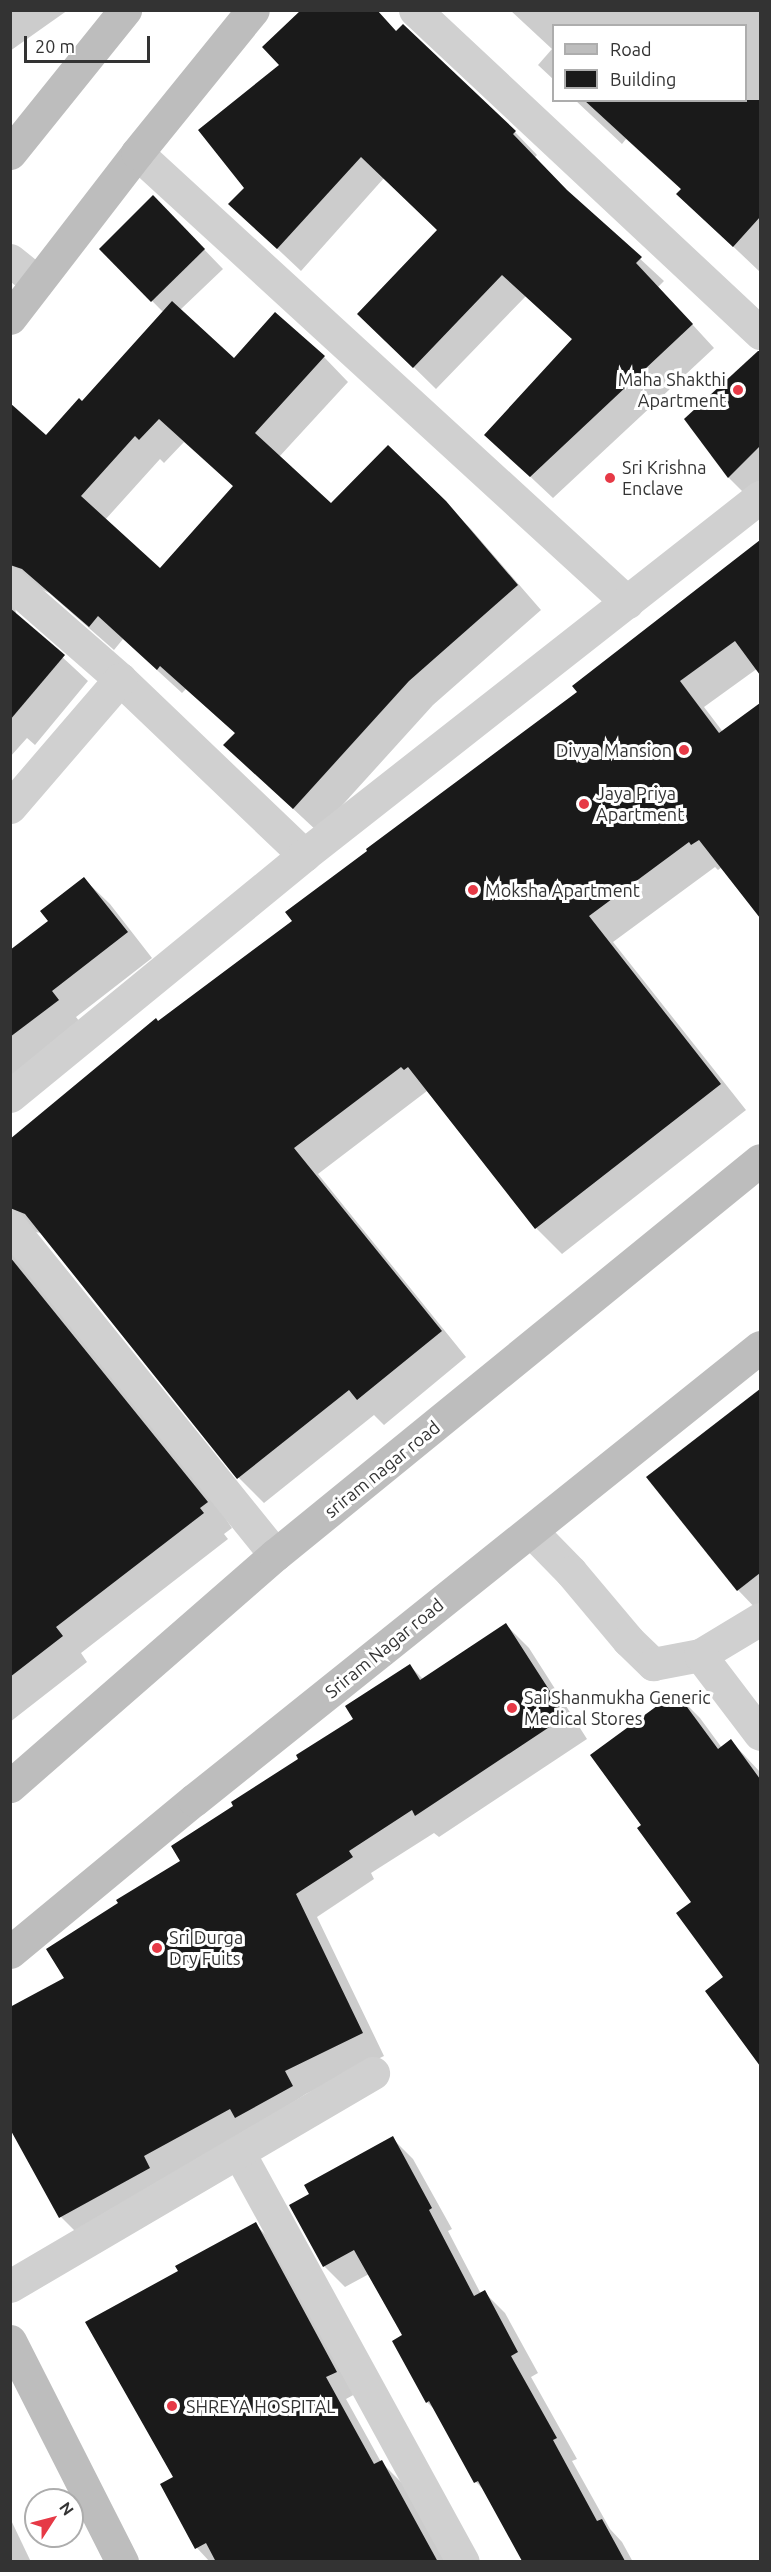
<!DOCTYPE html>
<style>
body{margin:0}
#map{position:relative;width:771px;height:2572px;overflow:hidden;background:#fff;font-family:Ubuntu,sans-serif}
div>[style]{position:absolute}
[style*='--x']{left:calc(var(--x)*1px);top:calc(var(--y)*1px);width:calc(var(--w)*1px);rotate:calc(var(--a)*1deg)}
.shadow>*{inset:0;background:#0003}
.building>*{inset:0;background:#1a1a1a}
.street>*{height:33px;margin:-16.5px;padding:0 16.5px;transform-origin:16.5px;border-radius:16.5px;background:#d0d0d0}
.secondary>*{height:33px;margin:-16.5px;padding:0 16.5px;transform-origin:16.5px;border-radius:16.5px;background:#bdbdbd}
.dots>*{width:16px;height:16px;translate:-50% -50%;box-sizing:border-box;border:3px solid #fff;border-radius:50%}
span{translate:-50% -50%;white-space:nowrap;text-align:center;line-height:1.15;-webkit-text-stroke:6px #fff;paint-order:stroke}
.poi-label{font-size:18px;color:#333}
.right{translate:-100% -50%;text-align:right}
.left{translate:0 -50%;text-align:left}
.street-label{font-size:18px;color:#333}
.frame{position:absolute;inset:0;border:12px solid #333;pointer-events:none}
.legend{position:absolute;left:552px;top:24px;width:195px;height:78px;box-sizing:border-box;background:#fff;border:2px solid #adadad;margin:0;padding:8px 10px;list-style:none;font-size:18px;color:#333}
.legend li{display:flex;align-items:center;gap:12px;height:30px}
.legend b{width:30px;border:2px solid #adadad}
.north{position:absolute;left:24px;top:2488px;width:60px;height:60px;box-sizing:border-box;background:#fff;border:2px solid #adadad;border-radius:50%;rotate:54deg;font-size:16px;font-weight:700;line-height:24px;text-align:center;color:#333}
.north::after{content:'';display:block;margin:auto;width:21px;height:27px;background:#e63946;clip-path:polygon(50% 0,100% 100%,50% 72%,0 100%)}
.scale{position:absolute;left:24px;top:36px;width:126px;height:27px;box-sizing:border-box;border:3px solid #333;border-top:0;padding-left:8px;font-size:18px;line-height:21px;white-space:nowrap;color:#333;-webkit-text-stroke:4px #fff;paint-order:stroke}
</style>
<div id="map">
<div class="shadow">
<i style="clip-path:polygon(10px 10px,68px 10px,10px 51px)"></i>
<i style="clip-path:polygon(510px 10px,760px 10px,760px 272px,678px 194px,682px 190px,626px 139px,622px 144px,575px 100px,746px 100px,746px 26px,554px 26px,554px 80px,538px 65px,552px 49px)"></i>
<i style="clip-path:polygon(397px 32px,515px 132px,537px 155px,534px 158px,569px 193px,664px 281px,658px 287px,714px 348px,553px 498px,486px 435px,573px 340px,526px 296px,436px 389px,382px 336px,439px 230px,384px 178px,301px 271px,230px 204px)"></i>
<i style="clip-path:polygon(evenodd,172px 216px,223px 269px,180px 310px,234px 360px,324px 357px,348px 382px,279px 457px,331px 505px,388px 447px,470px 528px,541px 610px,433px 705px,318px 832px,225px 745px,236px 734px,186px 689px,182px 693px,123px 639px,114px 650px,49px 593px,39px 588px,15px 605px,16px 614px,88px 681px,35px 745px,27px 738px,10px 757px,10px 549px,46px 437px,82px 403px,164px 313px,101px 249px,172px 216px,184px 442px,234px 487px,160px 570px,105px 520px,160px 459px,164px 463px,184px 442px)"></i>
<i style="clip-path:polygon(754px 357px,760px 363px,760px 483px,747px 496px,729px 478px,686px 419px)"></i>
<i style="clip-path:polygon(760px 542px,760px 672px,758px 668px,704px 707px,723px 732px,760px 705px,760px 916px,722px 867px,718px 870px,715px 867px,613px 942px,746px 1110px,562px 1254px,536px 1228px,427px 1091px,318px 1174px,466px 1357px,384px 1425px,374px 1415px,264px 1503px,239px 1478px,42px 1233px,34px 1232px,232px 1528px,224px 1534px,228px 1539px,81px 1653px,87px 1662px,10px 1722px,10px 1141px,158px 1023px,294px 921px,579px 693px,574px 686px)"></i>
<i style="clip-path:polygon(84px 879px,110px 904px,152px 958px,76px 1017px,83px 1026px,10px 1081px,10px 952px,50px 922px)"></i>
<i style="clip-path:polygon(760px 1389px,760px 1613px,738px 1590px,648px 1477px)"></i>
<i style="clip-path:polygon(506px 1625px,529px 1648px,587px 1739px,439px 1837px,434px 1833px,371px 1873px,374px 1879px,317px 1917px,384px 2056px,306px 2094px,83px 2239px,61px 2217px,66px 1978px,235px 1807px,356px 1720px,410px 1666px,423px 1679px)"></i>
<i style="clip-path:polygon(676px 1694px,700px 1718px,722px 1748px,731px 1741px,760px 1772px,760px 2063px,707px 1991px,725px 1978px,693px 1902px,643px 1826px)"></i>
<i style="clip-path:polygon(392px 2138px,413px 2159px,452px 2229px,448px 2231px,481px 2294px,484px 2292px,505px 2313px,538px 2373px,531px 2377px,577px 2459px,572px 2461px,610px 2529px,622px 2542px,633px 2562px,526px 2562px,488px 2494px,476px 2482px,438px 2413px,427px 2402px,404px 2336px,369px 2274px,345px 2287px,324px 2266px,311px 2194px)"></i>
<i style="clip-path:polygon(255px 2224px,276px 2245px,357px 2393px,346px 2399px,381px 2462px,402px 2483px,447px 2562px,210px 2562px,197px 2548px,162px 2484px,175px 2477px,180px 2271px)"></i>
<i style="clip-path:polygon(10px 2518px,31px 2562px,10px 2562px)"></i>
</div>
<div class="building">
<i style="clip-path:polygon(301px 10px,377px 10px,396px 31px,403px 24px,516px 131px,513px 134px,567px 190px,642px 257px,636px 263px,693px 324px,530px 477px,484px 435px,572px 339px,502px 275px,413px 368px,357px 314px,437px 230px,361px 157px,277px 249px,228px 204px,244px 188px,198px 130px,279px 65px,262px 47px)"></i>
<i style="clip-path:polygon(584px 100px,760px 100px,760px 217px,733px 247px,676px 194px,681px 189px)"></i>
<i style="clip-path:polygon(153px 195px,205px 249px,151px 302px,99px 249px)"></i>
<i style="clip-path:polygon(evenodd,172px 301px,234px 358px,275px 312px,325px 356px,255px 433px,331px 503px,388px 445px,446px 501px,518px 585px,409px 681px,293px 809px,223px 745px,235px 733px,160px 666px,157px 670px,98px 616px,89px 627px,22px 569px,10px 565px,10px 403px,46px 435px,79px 398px,82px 401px,172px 301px,159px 419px,233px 486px,160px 568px,81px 496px,135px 436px,139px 440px,159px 419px)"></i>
<i style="clip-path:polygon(758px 351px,760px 351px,760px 446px,728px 478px,684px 419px)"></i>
<i style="clip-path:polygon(760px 540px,760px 675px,735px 641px,680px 681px,719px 733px,760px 703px,760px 918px,699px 840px,691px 845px,689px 842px,589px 916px,721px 1084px,535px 1229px,408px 1067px,404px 1070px,401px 1067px,294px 1148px,442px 1331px,357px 1400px,349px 1390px,237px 1479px,25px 1214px,10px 1208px,10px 1139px,156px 1018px,158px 1021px,292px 921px,285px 912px,367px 851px,366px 849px,577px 692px,572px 686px)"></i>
<i style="clip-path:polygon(10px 608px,65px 655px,10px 720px)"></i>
<i style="clip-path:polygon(84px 877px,128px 932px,52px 991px,59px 1000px,10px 1037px,10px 950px,48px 921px,40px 911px)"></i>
<i style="clip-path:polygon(10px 1257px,208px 1502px,200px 1508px,204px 1513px,56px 1627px,63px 1636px,10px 1677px)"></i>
<i style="clip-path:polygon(760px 1389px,760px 1573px,737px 1591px,646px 1477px)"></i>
<i style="clip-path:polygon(506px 1623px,566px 1716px,415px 1816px,412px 1810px,349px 1851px,353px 1857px,296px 1894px,363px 2033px,285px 2071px,293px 2086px,235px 2118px,230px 2109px,144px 2156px,150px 2168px,59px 2218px,10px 2129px,10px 2007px,64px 1978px,46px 1949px,118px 1903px,116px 1900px,180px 1861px,171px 1846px,233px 1806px,231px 1802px,298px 1759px,296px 1755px,353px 1719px,345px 1706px,410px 1664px,420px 1680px)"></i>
<i style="clip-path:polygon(676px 1692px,718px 1749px,731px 1739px,760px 1779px,760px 2066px,705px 1991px,723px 1977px,676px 1913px,691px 1902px,637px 1828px,641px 1825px,590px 1755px)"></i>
<i style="clip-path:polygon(393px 2136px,432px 2208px,429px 2210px,474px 2296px,485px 2290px,518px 2352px,511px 2356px,557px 2438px,553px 2440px,597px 2521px,602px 2519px,625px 2561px,522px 2561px,478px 2481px,474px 2483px,429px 2401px,426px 2403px,392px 2341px,402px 2335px,354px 2250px,323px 2267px,289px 2205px,309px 2194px,304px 2185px)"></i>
<i style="clip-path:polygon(256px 2222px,337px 2372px,326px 2377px,374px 2464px,382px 2460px,438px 2562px,216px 2562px,206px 2543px,195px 2549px,160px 2484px,173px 2477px,85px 2322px,178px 2271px,175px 2266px)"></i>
</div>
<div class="street">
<i style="--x:415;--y:10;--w:473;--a:43.1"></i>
<i style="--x:137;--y:153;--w:665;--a:42.5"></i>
<i style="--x:10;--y:260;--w:35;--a:39"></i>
<i style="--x:10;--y:583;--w:146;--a:41.1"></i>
<i style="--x:120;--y:679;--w:255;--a:43.7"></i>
<i style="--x:10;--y:807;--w:169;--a:-49.3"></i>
<i style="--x:10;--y:1096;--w:380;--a:-39.3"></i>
<i style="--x:304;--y:855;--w:580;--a:-38.14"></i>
<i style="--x:10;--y:1226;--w:422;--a:51.1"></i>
<i style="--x:531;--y:1531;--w:57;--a:45.7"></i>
<i style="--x:571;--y:1572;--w:89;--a:50"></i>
<i style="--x:628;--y:1640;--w:35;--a:44"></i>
<i style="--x:653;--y:1664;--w:48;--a:-10.8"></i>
<i style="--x:760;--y:1619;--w:70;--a:149"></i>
<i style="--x:700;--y:1655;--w:99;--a:52.8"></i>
<i style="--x:239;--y:2153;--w:466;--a:61.3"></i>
<i style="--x:10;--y:2286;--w:421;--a:-30.4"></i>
</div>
<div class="secondary">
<i style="--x:10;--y:153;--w:184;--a:-51.2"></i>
<i style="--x:10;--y:318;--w:208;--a:-52.4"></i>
<i style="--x:137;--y:153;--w:184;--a:-51"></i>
<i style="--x:10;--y:1786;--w:352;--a:-41.1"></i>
<i style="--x:275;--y:1555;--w:625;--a:-39.16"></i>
<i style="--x:10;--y:1952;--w:239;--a:-39.6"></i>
<i style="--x:194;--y:1800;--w:725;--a:-38.67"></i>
<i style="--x:10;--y:2341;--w:248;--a:63.1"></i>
</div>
<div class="dots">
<i style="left:738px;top:390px;background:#e63946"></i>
<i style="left:610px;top:478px;background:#e63946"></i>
<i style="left:684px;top:750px;background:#e63946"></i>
<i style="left:584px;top:804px;background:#e63946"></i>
<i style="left:473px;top:890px;background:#e63946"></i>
<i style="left:512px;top:1708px;background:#e63946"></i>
<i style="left:157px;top:1948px;background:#e63946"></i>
<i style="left:172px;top:2406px;background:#e63946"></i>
</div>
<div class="poi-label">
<span class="right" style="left:726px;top:390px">Maha Shakthi<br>Apartment</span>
<span class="left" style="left:622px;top:478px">Sri Krishna<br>Enclave</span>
<span class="right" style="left:672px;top:750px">Divya Mansion</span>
<span class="left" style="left:596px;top:804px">Jaya Priya<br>Apartment</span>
<span class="left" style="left:485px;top:890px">Moksha Apartment</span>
<span class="left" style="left:524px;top:1708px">Sai Shanmukha Generic<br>Medical Stores</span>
<span class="left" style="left:169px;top:1948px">Sri Durga<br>Dry Fuits</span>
<span class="left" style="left:186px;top:2406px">SHREYA HOSPITAL</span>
</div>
<div class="street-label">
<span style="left:382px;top:1469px;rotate:-39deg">sriram nagar road</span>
<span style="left:384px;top:1648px;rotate:-39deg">Sriram Nagar road</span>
</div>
<div class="frame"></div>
<ul class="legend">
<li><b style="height:8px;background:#bdbdbd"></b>Road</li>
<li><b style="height:16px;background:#1a1a1a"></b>Building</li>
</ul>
<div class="north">N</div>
<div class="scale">20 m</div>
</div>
